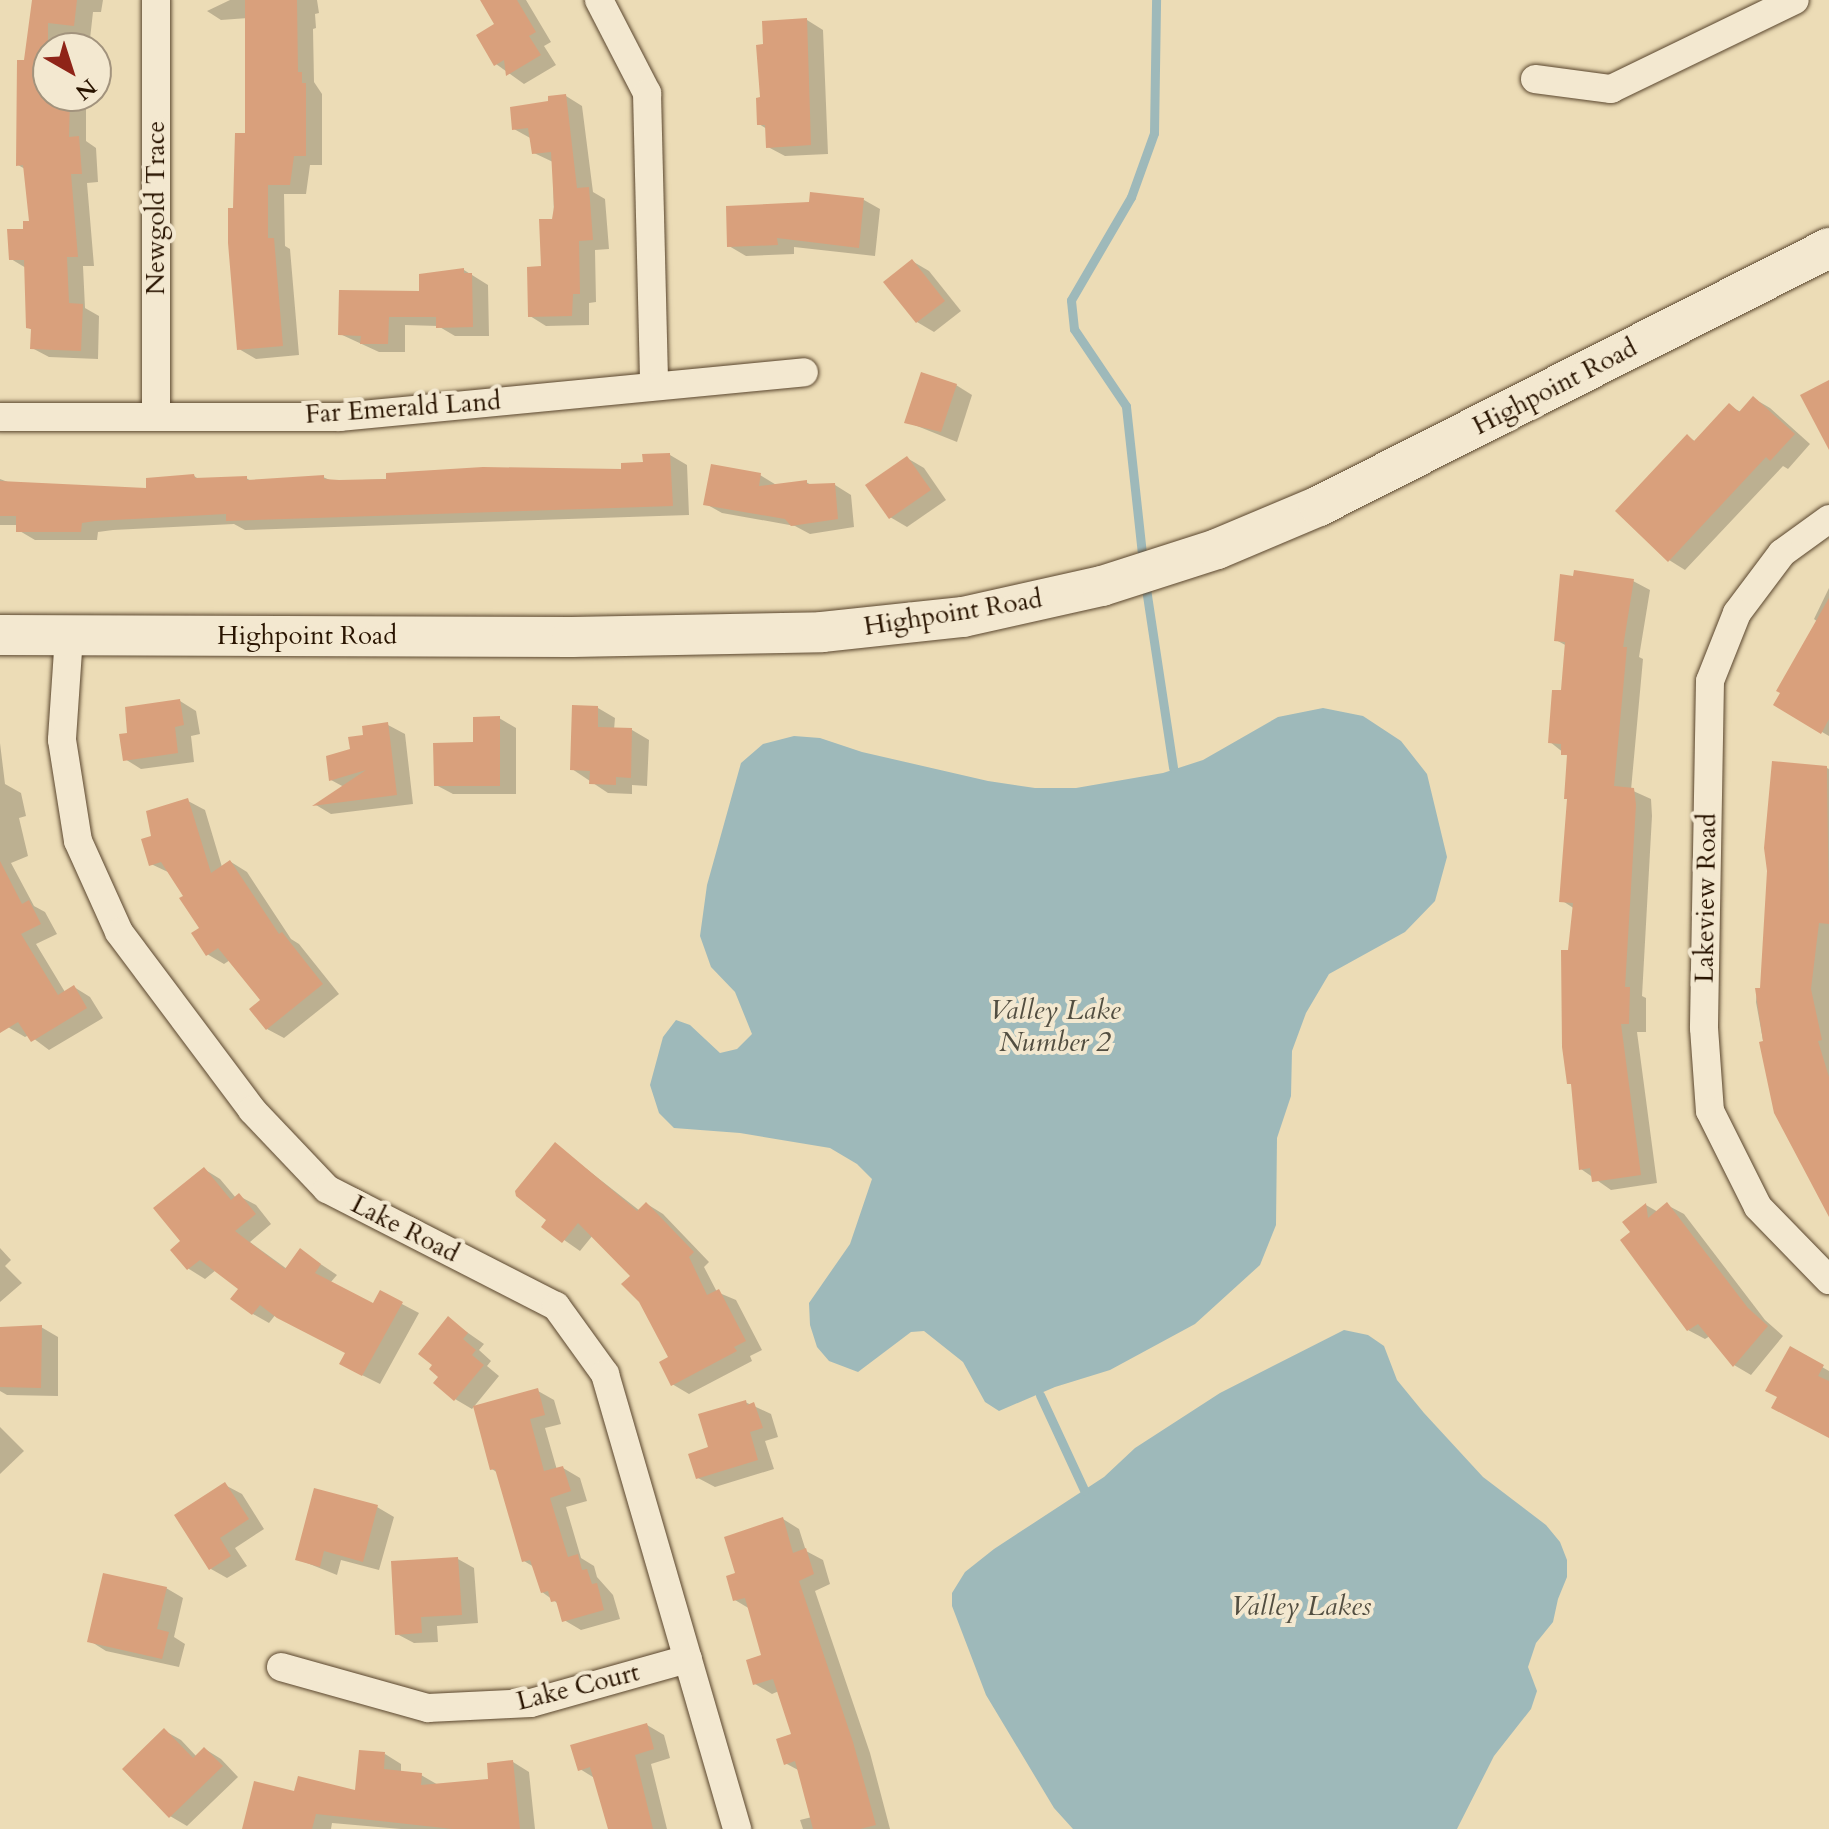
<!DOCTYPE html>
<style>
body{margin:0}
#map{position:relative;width:1829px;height:1829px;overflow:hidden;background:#ecdcb6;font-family:Cardo,serif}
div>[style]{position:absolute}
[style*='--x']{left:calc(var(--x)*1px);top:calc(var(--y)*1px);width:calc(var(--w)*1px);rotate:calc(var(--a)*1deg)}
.water>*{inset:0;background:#9eb9ba}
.shadow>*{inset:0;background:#0003}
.stream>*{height:9px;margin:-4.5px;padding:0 4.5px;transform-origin:4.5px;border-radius:4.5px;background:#9eb9ba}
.building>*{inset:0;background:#d9a07c}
.roads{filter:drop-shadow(0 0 2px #5a462e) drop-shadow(0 0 2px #5a462e)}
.street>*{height:28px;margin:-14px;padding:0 14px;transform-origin:14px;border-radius:14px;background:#f3e8d0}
.secondary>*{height:40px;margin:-20px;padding:0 20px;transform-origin:20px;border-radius:20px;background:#f3e8d0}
span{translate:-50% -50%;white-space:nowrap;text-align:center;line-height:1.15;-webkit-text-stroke:8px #f3e8d0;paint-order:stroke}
.street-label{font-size:26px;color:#291400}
.water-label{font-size:28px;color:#524e41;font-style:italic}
.north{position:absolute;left:32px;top:32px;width:80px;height:80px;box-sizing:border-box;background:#f3e8d0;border:2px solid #a2937d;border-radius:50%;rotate:141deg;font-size:22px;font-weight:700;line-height:32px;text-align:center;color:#291400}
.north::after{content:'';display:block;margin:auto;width:28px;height:36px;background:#8f2418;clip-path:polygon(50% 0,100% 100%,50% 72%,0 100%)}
</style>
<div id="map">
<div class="water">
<i style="clip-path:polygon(1323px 708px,1363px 716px,1401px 741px,1427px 774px,1447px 857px,1435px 901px,1405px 932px,1329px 974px,1306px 1013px,1292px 1051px,1291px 1096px,1277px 1138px,1276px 1225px,1260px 1265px,1195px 1324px,1110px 1370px,1055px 1387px,999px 1411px,985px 1402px,963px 1362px,924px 1331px,911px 1332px,858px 1372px,829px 1361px,817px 1347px,810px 1325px,809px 1303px,850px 1244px,872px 1179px,857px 1164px,830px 1148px,740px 1133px,674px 1128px,659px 1113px,650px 1085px,663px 1037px,676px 1020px,690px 1025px,720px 1053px,737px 1049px,752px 1034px,735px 992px,711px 967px,700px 936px,707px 885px,741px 763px,763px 744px,794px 736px,820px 738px,862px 752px,988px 781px,1035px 788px,1076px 788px,1163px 773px,1203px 760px,1278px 717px)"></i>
<i style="clip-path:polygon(1344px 1330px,1368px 1335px,1384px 1346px,1397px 1380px,1424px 1413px,1483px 1477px,1546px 1525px,1560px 1542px,1567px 1560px,1567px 1577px,1558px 1599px,1553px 1622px,1536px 1643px,1528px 1667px,1537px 1691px,1531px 1709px,1494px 1756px,1457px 1829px,1073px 1829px,1054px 1808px,986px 1695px,952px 1606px,952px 1593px,965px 1572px,994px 1549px,1104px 1477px,1135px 1448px,1220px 1393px)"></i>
</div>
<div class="shadow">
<i style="clip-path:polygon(34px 0,103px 0,101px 12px,93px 12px,89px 48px,48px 48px,48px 96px,94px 96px,86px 97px,86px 141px,96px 148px,98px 182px,87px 183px,94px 266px,83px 266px,85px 308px,99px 316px,98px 359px,49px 357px,32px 348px,33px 331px,28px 327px,26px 268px,11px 259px,31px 223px,25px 169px,18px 165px)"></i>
<i style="clip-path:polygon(230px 0,317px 0,319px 13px,315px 14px,316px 28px,313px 29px,314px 82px,322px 94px,322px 165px,310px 165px,306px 194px,284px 194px,285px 246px,290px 249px,299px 355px,256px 359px,239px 349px,235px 210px,247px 135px,248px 18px,221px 20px,207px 11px)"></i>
<i style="clip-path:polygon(482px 0,526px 0,551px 42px,544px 46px,556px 65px,524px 84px,496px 64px,497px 25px)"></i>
<i style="clip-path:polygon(807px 20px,823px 30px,828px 154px,785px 156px,768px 147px,767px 129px,759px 124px,765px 46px)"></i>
<i style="clip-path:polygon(566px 96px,582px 106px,593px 192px,605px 199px,609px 249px,595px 250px,596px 302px,589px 303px,589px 325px,546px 326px,530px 316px,554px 221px,553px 162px,534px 153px,532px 139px,514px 129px)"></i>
<i style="clip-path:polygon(864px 200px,880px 209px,875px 256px,794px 247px,794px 254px,746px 256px,729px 246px)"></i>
<i style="clip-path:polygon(912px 261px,929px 271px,961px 311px,934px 332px,917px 322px)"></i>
<i style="clip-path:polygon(464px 270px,488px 285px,489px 336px,455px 336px,438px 326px,405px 325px,405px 352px,379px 352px,340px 334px)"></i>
<i style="clip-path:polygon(956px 385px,972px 395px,957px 442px,907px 422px)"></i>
<i style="clip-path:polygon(1753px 398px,1770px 408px,1810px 444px,1788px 469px,1783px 466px,1685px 570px,1669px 560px,1687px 436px,1696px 442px,1729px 406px,1741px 412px)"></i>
<i style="clip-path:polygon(670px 455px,687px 465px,689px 515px,245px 530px,234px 524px,113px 530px,98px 532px,97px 540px,35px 540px,18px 530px,18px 525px,0 525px,0 479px,13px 484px,149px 490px,194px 476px,200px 480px,246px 478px,253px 482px,323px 477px,332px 481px,623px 471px)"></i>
<i style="clip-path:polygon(907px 458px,924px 468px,946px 500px,907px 527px,890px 517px)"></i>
<i style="clip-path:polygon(760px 475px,778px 486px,806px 482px,813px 486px,835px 485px,851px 495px,854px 527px,810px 534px,795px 526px,722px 513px,706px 504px)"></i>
<i style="clip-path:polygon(1633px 581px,1650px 590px,1639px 657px,1643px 659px,1631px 790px,1651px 799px,1652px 816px,1642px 996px,1646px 998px,1646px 1032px,1637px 1032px,1657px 1183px,1611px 1190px,1581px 1169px,1573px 1085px,1569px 1083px,1570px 952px,1575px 909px,1561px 900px,1569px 800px,1569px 757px,1550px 742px,1562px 693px,1567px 646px,1556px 640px)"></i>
<i style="clip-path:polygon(1829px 588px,1829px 736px,1775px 705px,1818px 622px,1814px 619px)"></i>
<i style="clip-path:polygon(180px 701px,196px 711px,200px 734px,191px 736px,194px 762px,141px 769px,125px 759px,129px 735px)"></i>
<i style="clip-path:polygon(598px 708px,615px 718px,614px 730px,632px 730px,649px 740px,647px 786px,632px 785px,632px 794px,608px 793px,572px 769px)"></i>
<i style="clip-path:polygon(499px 718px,516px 728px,516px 794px,453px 794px,436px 785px)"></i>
<i style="clip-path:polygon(388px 725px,405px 734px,413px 804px,331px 814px,316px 805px,344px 787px,331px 780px,353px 750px,365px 737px)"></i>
<i style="clip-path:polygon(0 743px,5px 784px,21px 793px,26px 816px,19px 818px,28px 856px,11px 863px,34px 906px,45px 912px,57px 934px,36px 944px,65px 992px,74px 987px,90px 997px,103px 1018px,49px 1050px,29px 1035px,25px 1037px,8px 1027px,0 1014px)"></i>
<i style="clip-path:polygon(1827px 768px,1829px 769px,1829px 1201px,1776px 1112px,1756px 1002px,1757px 990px,1762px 990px)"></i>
<i style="clip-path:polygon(188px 801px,205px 810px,222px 867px,231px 862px,247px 872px,291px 939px,299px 944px,339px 994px,284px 1038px,267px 1029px,263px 1000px,230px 960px,224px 964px,207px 954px,202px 928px,170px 873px,151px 864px,153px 837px)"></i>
<i style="clip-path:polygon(556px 1145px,640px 1211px,647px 1204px,663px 1214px,709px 1262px,704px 1267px,717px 1292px,736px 1300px,762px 1350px,750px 1356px,752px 1361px,689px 1394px,672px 1384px,671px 1358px,632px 1276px,593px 1235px,580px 1251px,544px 1226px,549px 1220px)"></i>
<i style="clip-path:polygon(204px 1169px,220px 1179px,236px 1198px,239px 1196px,256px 1205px,271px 1224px,250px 1242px,287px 1269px,301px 1251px,337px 1275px,330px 1283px,374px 1305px,381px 1293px,419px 1313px,380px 1384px,358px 1373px,347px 1353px,276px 1314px,269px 1323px,253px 1314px,241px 1288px,216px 1270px,205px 1279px,189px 1269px,173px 1250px,183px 1241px)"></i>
<i style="clip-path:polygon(1646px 1205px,1658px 1212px,1667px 1205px,1684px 1214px,1765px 1320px,1783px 1336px,1751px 1375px,1734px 1365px,1710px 1336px,1705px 1339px,1688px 1330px,1633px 1233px)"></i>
<i style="clip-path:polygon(0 1248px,11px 1260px,5px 1266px,22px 1283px,0 1302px)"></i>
<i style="clip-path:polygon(448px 1319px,484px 1344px,479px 1350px,491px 1361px,487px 1366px,499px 1376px,472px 1409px,455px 1399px,441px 1377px)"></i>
<i style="clip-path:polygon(41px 1327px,58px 1337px,58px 1396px,7px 1395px,0 1391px,0 1329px)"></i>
<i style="clip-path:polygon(1790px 1349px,1829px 1371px,1829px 1437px,1779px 1397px)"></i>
<i style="clip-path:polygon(538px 1391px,554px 1400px,561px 1424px,545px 1428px,557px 1470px,563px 1468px,580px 1478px,587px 1501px,566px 1507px,581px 1558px,594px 1566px,597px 1577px,613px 1595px,620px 1619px,581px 1630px,564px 1620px,560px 1605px,542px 1592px,534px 1567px,524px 1561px,498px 1473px,492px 1469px)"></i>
<i style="clip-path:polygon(745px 1402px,771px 1414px,778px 1437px,765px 1441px,774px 1469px,715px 1487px,698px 1478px,711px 1448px)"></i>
<i style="clip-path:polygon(0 1427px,24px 1451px,0 1474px)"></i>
<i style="clip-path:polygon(225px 1485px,242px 1494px,264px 1529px,235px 1548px,247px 1566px,227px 1578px,211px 1569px)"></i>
<i style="clip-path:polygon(377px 1507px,394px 1517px,379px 1570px,341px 1560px,337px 1575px,297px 1559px)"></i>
<i style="clip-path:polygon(783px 1519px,799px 1529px,806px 1551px,823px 1560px,830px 1584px,815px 1591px,870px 1753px,890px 1829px,803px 1829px,800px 1820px,812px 1817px,800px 1771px,785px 1763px,794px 1736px,779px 1691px,772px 1694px,755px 1684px,763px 1657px,750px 1609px,735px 1600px,737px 1574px)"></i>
<i style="clip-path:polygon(458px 1559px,474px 1568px,478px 1623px,437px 1626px,438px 1642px,414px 1643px,397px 1634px)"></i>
<i style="clip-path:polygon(166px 1588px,183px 1598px,174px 1637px,185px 1644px,179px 1667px,106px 1651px,90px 1641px)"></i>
<i style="clip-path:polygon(647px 1725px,664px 1735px,670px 1758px,651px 1764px,667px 1829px,610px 1829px,596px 1779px,580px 1769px)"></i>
<i style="clip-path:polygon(165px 1731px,181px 1740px,197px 1757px,205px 1749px,221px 1759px,238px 1777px,187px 1826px,170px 1816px)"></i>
<i style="clip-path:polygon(385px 1754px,401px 1764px,401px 1773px,421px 1775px,440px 1786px,490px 1781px,513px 1762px,529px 1772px,535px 1829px,401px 1829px,332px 1823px,331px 1829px,244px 1829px,295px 1794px,357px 1793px)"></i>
</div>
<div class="stream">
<i style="--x:1143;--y:563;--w:158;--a:-96.2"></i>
<i style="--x:1126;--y:406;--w:93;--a:-124"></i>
<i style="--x:1074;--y:329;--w:29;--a:-96"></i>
<i style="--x:1071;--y:300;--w:119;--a:-59.8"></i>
<i style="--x:1131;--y:197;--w:68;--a:-70.2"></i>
<i style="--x:1154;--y:133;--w:133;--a:-89.1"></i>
<i style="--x:1145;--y:582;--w:188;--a:81.4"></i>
<i style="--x:1040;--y:1395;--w:105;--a:65.1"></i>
</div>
<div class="building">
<i style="clip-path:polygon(32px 0,77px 0,74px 26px,48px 23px,48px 96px,70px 97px,69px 137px,79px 136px,82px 174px,71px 174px,78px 257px,67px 257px,69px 303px,83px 304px,81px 351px,30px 349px,31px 329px,26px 328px,24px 260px,9px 260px,7px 229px,23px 229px,23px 221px,29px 221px,23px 165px,16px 166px,17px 60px,24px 60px)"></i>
<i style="clip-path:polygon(245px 0,297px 0,298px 72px,302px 72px,302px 83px,306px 83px,306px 156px,294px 156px,290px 185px,268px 185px,268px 238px,274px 238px,283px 346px,237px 350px,228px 243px,228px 208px,233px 208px,235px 133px,245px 133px)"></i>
<i style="clip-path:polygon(480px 0,517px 0,536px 32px,529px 36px,541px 55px,506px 76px,504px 60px,494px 66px,476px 35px,494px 24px)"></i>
<i style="clip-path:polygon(807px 18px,811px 145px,766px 148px,765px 125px,757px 125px,756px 98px,760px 97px,756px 45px,763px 44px,762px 21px)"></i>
<i style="clip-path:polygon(566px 94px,577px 188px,589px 187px,593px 240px,579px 241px,580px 294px,573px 294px,572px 316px,528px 317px,527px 267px,541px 266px,539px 219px,552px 219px,554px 207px,551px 152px,532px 154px,528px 128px,512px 130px,510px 107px,548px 101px,548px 96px)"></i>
<i style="clip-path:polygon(810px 192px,864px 198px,859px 248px,777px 238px,778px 245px,727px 247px,726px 206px,809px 202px)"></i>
<i style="clip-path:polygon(912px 259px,945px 301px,916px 323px,883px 282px)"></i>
<i style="clip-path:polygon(464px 268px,464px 273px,472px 273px,473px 327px,436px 328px,436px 317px,389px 317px,388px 344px,360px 344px,361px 336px,338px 335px,339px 290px,419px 291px,419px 274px)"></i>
<i style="clip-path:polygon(921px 372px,957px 384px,941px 432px,904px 423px)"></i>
<i style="clip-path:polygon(1829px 380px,1829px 450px,1800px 395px)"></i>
<i style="clip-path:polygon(1753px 396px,1795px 434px,1770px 461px,1766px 457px,1668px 562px,1615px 511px,1687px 434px,1694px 441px,1729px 403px,1739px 412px)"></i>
<i style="clip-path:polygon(670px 453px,673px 506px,226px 521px,226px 514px,95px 521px,82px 523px,81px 532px,16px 532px,16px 516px,0 516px,0 481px,146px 488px,146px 478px,194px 474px,195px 478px,247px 476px,247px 480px,324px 475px,324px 479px,339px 480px,386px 479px,386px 473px,483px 467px,621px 469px,621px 463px,643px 462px,642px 454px)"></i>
<i style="clip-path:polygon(907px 456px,931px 490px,889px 519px,865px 485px)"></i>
<i style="clip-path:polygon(711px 464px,761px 473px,759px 486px,807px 480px,807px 484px,835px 483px,838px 519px,791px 526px,785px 519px,703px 505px)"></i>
<i style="clip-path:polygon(1574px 570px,1634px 579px,1623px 647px,1627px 647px,1614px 786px,1634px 788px,1636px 805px,1625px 987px,1630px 987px,1629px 1024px,1621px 1024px,1641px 1175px,1592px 1182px,1590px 1168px,1579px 1170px,1571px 1084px,1567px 1084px,1562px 1047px,1561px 950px,1568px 950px,1573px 903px,1559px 902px,1567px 799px,1564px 799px,1567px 755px,1561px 755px,1561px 744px,1548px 743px,1552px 690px,1561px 690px,1565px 642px,1554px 641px,1560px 574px,1573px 576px)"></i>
<i style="clip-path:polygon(1829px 598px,1829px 719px,1821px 734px,1773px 705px,1780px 693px,1776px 691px)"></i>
<i style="clip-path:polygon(180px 699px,184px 725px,175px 727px,178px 753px,123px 761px,119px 734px,127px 733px,125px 707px)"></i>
<i style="clip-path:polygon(572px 705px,598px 706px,598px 727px,632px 728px,631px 778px,616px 777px,616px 785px,589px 784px,590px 771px,570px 770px)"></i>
<i style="clip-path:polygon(500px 716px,500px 786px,434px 786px,433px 743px,473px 742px,473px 717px)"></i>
<i style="clip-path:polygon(388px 722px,397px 795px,312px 806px,366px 770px,329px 781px,326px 756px,350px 749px,348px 737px,363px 735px,362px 726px)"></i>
<i style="clip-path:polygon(1772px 761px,1827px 766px,1829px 924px,1819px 923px,1811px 989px,1822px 1040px,1818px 1041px,1829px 1077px,1829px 1217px,1774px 1113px,1759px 1042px,1763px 1041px,1755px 988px,1760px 988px,1767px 871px,1764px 848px)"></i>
<i style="clip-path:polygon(188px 798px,211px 873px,230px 860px,279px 934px,282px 932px,323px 984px,266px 1030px,249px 1009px,260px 1000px,218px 948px,206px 956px,191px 933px,199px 928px,179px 898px,183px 896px,161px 862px,149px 866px,141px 839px,151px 836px,146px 811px)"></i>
<i style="clip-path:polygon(0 861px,22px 904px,29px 900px,41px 924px,21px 934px,58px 995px,74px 985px,87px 1008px,31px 1042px,18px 1022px,0 1033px)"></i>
<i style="clip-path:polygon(555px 1142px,637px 1211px,646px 1202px,694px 1252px,689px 1257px,707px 1295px,719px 1289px,746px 1341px,734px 1347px,737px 1351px,671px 1386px,659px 1362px,668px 1357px,639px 1302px,621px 1284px,630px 1276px,578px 1223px,562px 1243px,541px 1227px,546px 1220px,516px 1196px,515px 1191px)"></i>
<i style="clip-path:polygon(204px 1167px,231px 1200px,239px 1193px,256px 1214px,235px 1231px,285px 1269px,300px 1248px,321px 1264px,315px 1273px,373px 1303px,380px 1290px,403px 1302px,362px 1376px,339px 1364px,345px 1353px,277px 1318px,260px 1305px,252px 1315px,230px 1299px,238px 1289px,200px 1260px,187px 1270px,170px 1250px,180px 1241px,153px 1208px)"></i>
<i style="clip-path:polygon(1667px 1202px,1748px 1308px,1768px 1326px,1733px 1367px,1698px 1324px,1687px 1331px,1620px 1240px,1630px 1232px,1622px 1222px,1646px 1203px,1648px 1218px)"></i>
<i style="clip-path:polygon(448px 1316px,468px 1333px,463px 1339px,476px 1350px,472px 1355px,484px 1365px,454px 1401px,433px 1383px,438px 1377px,429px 1369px,432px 1365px,418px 1354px)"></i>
<i style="clip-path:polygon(42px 1325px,41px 1388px,0 1387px,0 1327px)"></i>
<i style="clip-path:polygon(1790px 1346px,1824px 1365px,1818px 1376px,1829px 1381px,1829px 1438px,1771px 1408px,1777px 1397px,1765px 1391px)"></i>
<i style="clip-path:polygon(538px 1388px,545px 1415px,530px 1419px,544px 1471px,563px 1466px,571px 1491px,550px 1498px,568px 1557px,578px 1554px,582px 1570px,587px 1569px,592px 1584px,597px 1583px,604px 1610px,562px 1622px,556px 1601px,551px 1602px,548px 1591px,541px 1593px,530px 1560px,522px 1562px,495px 1469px,490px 1470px,473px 1406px)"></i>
<i style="clip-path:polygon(746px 1400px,747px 1405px,754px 1402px,763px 1428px,750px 1432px,758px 1460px,696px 1479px,688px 1454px,708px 1447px,698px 1414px)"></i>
<i style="clip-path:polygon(225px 1482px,249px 1519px,220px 1538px,231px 1556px,209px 1570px,174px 1515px)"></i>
<i style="clip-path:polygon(314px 1488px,378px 1505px,363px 1562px,324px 1551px,320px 1567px,295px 1560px)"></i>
<i style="clip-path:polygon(783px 1517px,793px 1553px,806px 1548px,814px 1574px,799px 1581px,853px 1742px,876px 1825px,860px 1829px,813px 1829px,795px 1761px,784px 1765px,776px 1739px,791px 1734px,773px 1679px,753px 1685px,746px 1660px,761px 1655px,745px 1598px,733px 1601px,726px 1576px,735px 1573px,724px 1537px)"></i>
<i style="clip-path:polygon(458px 1557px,462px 1615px,421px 1617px,422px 1633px,395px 1635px,391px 1561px)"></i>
<i style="clip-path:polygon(103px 1573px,167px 1587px,157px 1629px,169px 1632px,162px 1659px,87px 1642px)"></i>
<i style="clip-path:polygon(647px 1723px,654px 1749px,635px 1755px,653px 1829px,608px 1829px,590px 1767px,578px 1771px,570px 1745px)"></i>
<i style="clip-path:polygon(164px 1728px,193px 1758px,204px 1747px,223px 1766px,169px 1818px,122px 1769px)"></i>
<i style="clip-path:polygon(359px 1750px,385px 1752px,384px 1769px,422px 1773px,421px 1785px,488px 1779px,487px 1763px,513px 1760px,520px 1829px,453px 1829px,316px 1814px,312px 1829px,242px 1829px,254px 1781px,294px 1791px,298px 1776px,355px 1790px)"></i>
</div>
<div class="roads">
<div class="street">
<i style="--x:599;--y:0;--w:105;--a:62.7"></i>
<i style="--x:647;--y:93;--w:293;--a:88.6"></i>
<i style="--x:1535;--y:79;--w:77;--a:7.5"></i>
<i style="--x:1611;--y:89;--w:204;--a:-25.8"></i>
<i style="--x:0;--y:417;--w:340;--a:0"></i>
<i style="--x:340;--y:417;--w:466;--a:-5.5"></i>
<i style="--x:156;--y:417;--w:417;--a:-90"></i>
<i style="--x:1829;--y:519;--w:58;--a:144.1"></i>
<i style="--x:1782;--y:553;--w:75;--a:126.9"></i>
<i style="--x:1737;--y:613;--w:73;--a:111.7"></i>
<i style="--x:1710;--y:681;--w:347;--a:91"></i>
<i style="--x:1704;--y:1028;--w:83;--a:85.9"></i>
<i style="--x:1710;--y:1111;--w:107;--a:63.4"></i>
<i style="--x:1758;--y:1207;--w:102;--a:45.8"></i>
<i style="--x:69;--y:636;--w:104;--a:93.9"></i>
<i style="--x:62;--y:740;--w:102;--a:81"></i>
<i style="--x:78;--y:841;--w:100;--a:65.7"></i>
<i style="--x:119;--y:932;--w:222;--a:53.2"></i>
<i style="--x:252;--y:1110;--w:109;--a:46.5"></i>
<i style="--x:327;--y:1189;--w:257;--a:27.1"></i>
<i style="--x:556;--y:1306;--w:84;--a:54.2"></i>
<i style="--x:605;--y:1374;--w:474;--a:73.8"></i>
<i style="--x:281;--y:1667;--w:153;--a:15.6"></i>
<i style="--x:428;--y:1708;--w:103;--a:-2.8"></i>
<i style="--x:531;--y:1703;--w:163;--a:-15.7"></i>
</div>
<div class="secondary">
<i style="--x:0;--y:635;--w:572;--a:0.2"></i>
<i style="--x:572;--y:637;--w:250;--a:-1.1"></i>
<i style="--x:822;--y:632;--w:142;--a:-6.1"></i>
<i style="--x:963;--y:617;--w:142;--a:-12.6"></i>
<i style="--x:1102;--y:586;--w:121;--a:-17.8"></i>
<i style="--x:1217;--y:549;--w:111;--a:-22.9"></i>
<i style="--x:1319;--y:506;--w:572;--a:-26.83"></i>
</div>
</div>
<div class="street-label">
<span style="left:156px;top:208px;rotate:-90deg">Newgold Trace</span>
<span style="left:1555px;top:387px;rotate:-27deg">Highpoint Road</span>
<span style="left:403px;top:408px;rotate:-4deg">Far Emerald Land</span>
<span style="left:953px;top:613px;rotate:-9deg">Highpoint Road</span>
<span style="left:307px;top:636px">Highpoint Road</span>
<span style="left:1706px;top:898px;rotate:-89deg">Lakeview Road</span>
<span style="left:405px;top:1229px;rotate:27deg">Lake Road</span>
<span style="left:578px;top:1687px;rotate:-14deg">Lake Court</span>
</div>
<div class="water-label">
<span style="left:1055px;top:1026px">Valley Lake<br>Number 2</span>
<span style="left:1301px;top:1606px">Valley Lakes</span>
</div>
<div class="north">N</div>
</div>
